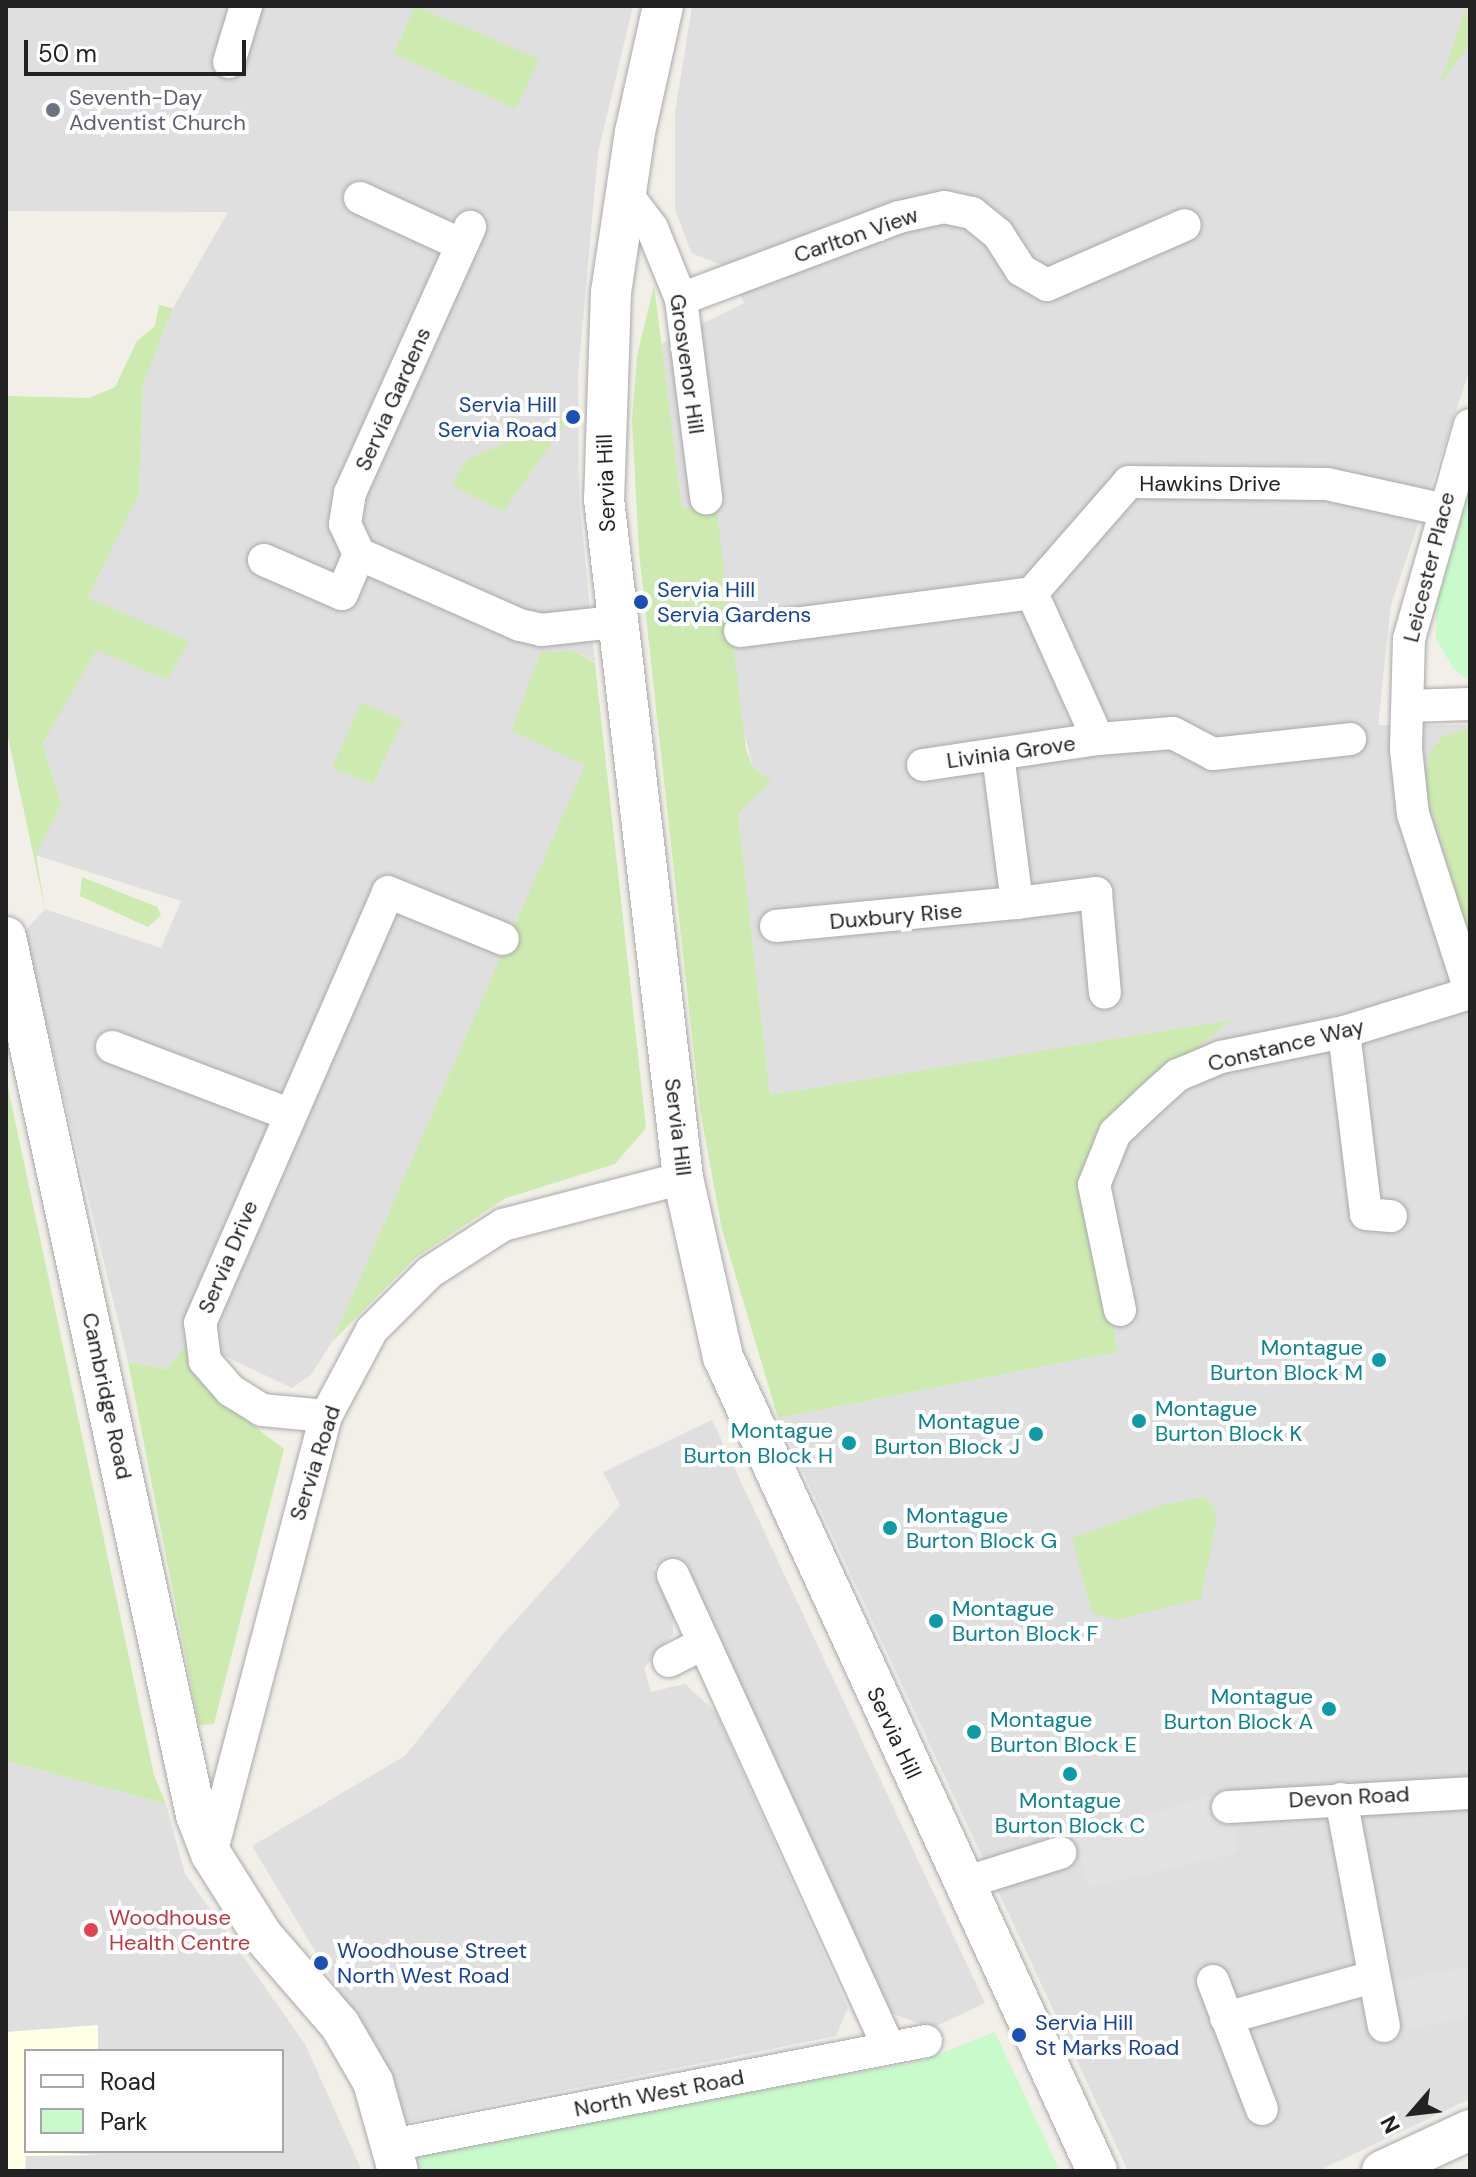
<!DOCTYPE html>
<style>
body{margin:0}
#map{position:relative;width:1476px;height:2177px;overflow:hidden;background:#f2efe9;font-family:"DM Sans",sans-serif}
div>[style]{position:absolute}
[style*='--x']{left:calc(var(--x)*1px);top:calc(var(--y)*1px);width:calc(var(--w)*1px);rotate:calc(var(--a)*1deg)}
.residential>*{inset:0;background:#e0dfdf}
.education>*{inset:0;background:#ffffe5}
.grass>*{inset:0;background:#cdebb0}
.park>*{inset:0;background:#c8facc}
.parking>*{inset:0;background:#e2e2e2}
.roads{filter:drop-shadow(0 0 2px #a9a9a9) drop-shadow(0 0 2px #a9a9a9)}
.minor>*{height:32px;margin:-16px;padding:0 16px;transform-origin:16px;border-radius:16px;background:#fff}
.tertiary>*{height:40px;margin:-20px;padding:0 20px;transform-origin:20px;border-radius:20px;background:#fff}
.dots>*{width:22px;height:22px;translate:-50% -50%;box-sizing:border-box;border:4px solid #fff;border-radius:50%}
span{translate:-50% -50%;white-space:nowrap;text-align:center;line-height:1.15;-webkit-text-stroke:8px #fff;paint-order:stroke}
.worship-label{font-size:22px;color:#5b616d}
.left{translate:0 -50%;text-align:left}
.street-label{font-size:22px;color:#222}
.transit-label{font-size:22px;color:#164399}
.right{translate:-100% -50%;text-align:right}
.culture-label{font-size:22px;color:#0d838f}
.health-label{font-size:22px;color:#be3a42}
.frame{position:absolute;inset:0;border:8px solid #222;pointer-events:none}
.legend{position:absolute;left:24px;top:2049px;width:260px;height:104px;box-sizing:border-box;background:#fff;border:2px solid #a7a7a7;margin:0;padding:10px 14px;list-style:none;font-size:24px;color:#222}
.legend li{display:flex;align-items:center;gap:16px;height:40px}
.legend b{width:40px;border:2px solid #a7a7a7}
.north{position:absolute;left:1372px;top:2073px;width:80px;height:80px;-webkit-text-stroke:6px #fff;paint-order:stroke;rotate:242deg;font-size:22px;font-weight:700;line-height:32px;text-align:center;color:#222}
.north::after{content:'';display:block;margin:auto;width:28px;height:36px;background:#222;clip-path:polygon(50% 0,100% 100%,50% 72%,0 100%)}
.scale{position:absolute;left:24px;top:40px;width:222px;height:36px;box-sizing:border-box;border:4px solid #222;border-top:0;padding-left:10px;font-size:24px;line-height:28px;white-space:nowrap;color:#222;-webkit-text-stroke:6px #fff;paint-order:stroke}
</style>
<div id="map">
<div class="residential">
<i style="clip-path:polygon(6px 6px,633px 6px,598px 153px,578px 376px,579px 496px,595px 662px,575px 651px,586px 765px,332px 1342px,311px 1375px,292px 1388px,191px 1340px,167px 1369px,128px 1362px,24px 932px,45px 909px,161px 948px,181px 901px,35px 855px,61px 804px,43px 744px,96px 649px,168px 680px,120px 614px,88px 598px,139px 494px,143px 385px,173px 308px,228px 212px,6px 211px)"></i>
<i style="clip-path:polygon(692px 6px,1470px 6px,1470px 369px,1391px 605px,1378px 725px,1470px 725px,1470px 2099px,1318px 2171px,1128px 2171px,778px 1418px,1118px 1352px,1084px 1183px,1097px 1128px,1230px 1021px,770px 1095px,738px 813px,764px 777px,753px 767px,742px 725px,715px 505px,682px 508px,661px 344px,744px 303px,727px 267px,691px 253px,675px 209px,675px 112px)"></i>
<i style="clip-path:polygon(712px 1420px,985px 2003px,932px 2028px,891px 2013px,677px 1558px,653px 1567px,673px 1606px,673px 1634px,644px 1668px,651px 1692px,685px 1684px,716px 1712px,848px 2008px,836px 2036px,407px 2122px,354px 2016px,252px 1846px,405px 1756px,502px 1635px,620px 1505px,603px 1472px)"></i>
<i style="clip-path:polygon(evenodd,6px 1761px,166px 1804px,185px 1874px,305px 2044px,362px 2171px,6px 2171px,6px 1761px,26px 2051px,282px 2051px,282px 2151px,26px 2151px,26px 2051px)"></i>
</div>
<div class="education">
<i style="clip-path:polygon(98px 2025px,98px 2051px,26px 2051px,26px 2151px,98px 2155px,26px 2156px,25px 2171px,6px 2171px,6px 2032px)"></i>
</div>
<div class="grass">
<i style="clip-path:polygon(415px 6px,539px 59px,516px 109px,394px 54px)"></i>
<i style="clip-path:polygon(1467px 6px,1470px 44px,1439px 85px)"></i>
<i style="clip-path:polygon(654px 285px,682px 508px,716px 505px,746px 749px,753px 767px,771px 781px,738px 813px,770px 1095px,1232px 1020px,1097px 1128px,1084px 1183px,1118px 1352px,778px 1418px,722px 1230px,700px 1110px,639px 553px,632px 420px,637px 356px)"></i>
<i style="clip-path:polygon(159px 305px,173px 308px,143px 385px,139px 494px,88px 598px,189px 641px,168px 680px,96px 650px,43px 744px,61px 804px,36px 855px,45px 909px,6px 728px,6px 396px,89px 398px,115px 387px,137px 341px,155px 326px)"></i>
<i style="clip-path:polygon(571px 415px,503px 512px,452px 485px,466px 460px)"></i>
<i style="clip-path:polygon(575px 651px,595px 663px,646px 1128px,615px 1164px,506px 1198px,415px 1258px,332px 1342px,585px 765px,511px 731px,541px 652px)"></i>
<i style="clip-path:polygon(361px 703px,403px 720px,373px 784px,332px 768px)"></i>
<i style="clip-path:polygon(1470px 728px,1470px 940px,1424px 783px,1431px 750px,1443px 736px)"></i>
<i style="clip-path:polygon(82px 877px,157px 907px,161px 915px,148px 927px,80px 896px)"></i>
<i style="clip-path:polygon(6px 1078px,154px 1775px,166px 1804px,6px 1761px)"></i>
<i style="clip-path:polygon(191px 1340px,222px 1402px,284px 1449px,214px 1724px,199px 1725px,128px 1362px,166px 1369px)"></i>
<i style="clip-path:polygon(1204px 1497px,1215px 1508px,1216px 1525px,1201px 1598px,1117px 1620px,1092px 1613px,1072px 1538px,1166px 1504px)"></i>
</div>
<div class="park">
<i style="clip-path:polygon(1470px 489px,1470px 682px,1453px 668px,1436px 639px,1436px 605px)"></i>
<i style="clip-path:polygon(995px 2032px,1060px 2171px,421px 2171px,418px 2153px,921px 2061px)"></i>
</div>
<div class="parking">
<i style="clip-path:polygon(1229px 1791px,1238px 1853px,1089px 1887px,1073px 1835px)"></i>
<i style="clip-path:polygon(1470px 1967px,1470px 2017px,1407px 2029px,1392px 1981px)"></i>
</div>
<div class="roads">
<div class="minor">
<i style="--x:229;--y:62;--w:59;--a:-73.1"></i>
<i style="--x:627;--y:195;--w:41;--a:52.9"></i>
<i style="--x:652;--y:228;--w:77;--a:67.8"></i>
<i style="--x:681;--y:299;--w:201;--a:82.8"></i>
<i style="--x:360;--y:198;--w:112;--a:24.7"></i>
<i style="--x:681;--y:299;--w:233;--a:-20.6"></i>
<i style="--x:899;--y:217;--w:46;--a:-12.5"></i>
<i style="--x:944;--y:207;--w:29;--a:12"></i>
<i style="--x:972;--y:213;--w:33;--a:39"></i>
<i style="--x:998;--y:234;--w:43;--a:57.4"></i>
<i style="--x:1021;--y:270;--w:30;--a:30"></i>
<i style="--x:1047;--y:285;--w:150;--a:-23.5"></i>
<i style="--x:1470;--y:425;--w:223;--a:105.9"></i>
<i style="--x:1409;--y:639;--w:110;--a:91.6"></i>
<i style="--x:1406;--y:749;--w:65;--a:83.9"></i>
<i style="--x:1413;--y:814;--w:185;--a:72.1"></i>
<i style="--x:359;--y:554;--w:33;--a:-115"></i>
<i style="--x:345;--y:524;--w:31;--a:-81"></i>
<i style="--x:350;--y:493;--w:292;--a:-65.7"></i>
<i style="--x:264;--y:560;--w:85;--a:23.6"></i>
<i style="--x:342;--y:594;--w:43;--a:-67"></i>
<i style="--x:359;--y:554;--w:176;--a:23.8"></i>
<i style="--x:520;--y:625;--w:22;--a:13"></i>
<i style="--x:541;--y:630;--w:74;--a:-6.2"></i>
<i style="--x:1032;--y:593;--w:160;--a:65.7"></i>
<i style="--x:1098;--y:739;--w:75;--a:-4.6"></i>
<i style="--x:1173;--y:733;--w:45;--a:27.7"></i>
<i style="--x:1213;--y:754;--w:138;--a:-6.2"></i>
<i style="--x:740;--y:631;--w:294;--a:-7.4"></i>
<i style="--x:1032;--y:593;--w:147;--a:-48.9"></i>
<i style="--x:1129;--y:482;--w:198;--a:0.6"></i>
<i style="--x:1327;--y:484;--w:117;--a:12.4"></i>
<i style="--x:1408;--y:706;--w:62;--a:-1.8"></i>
<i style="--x:923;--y:765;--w:177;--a:-8.5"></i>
<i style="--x:1017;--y:903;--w:80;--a:-7.2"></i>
<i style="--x:1096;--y:893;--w:100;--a:84.9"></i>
<i style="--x:776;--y:926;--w:242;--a:-5.5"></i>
<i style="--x:1017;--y:903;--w:150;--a:-97.3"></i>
<i style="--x:1344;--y:1032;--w:183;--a:83.1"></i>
<i style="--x:1366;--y:1214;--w:25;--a:5"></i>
<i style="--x:112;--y:1047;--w:191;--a:20.8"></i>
<i style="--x:1120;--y:1310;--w:128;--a:-101.7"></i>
<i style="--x:1094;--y:1185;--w:56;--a:-68"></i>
<i style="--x:1115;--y:1133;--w:50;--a:-43.4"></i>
<i style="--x:1151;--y:1099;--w:36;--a:-42"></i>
<i style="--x:1178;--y:1075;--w:47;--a:-22.7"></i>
<i style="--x:1221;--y:1057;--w:126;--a:-11.5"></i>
<i style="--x:1344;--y:1032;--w:132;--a:-17.2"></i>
<i style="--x:326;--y:1416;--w:64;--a:-174.6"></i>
<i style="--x:262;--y:1410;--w:36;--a:-148"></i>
<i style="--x:231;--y:1391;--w:40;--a:-131"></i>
<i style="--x:205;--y:1361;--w:38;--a:-97"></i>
<i style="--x:200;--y:1323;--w:470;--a:-66.4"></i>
<i style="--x:388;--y:892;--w:124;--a:22.2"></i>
<i style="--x:673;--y:1575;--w:520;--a:65.46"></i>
<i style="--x:669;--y:1661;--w:38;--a:-27"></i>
<i style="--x:1341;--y:1799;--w:231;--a:79.3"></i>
<i style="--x:1228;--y:1807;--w:242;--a:-3.3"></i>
<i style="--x:211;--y:1854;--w:453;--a:-75.3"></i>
<i style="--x:326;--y:1416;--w:98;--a:-61.9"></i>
<i style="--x:372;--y:1330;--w:82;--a:-45"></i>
<i style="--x:430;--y:1272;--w:87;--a:-32.8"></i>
<i style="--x:503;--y:1225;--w:186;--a:-14.6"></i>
<i style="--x:964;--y:1883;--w:101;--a:-17.4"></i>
<i style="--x:1213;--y:1981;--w:137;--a:69.1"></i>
<i style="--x:1226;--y:2018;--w:153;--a:-15.6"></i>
<i style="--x:392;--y:2145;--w:544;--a:-11.02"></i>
</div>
<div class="tertiary">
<i style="--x:663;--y:6;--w:129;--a:102.5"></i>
<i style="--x:635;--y:132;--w:162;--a:98.5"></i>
<i style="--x:611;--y:292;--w:207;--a:91.9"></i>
<i style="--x:604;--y:499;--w:684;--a:83.36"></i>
<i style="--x:683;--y:1178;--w:183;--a:77.4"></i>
<i style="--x:723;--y:1357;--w:896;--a:65.32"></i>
<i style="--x:6;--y:937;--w:898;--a:77.79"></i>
<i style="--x:196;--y:1815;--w:42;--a:69"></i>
<i style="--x:211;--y:1854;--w:96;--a:57.8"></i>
<i style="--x:262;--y:1935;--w:119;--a:49.1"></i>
<i style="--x:340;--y:2025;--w:66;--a:59.9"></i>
<i style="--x:373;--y:2082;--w:92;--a:74.3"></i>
<i style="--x:1382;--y:2171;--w:97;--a:-25"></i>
</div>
</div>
<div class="dots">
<i style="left:53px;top:110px;background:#6b7280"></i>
<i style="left:573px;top:417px;background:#1a4fb4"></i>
<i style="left:641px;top:602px;background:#1a4fb4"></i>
<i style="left:1379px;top:1360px;background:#0f9aa8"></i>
<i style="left:1139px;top:1421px;background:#0f9aa8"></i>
<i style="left:1036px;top:1434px;background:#0f9aa8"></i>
<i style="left:849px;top:1443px;background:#0f9aa8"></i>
<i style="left:890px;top:1528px;background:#0f9aa8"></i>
<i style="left:936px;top:1621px;background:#0f9aa8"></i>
<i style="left:1329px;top:1709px;background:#0f9aa8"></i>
<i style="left:974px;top:1732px;background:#0f9aa8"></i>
<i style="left:1070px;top:1774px;background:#0f9aa8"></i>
<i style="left:91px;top:1930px;background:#e0444e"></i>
<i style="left:321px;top:1963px;background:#1a4fb4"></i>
<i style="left:1019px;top:2035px;background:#1a4fb4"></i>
</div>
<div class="worship-label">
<span class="left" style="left:69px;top:110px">Seventh-Day<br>Adventist Church</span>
</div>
<div class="street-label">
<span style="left:856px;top:235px;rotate:-19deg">Carlton View</span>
<span style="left:687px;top:364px;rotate:82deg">Grosvenor Hill</span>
<span style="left:393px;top:399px;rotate:-66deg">Servia Gardens</span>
<span style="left:606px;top:483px;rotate:-92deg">Servia Hill</span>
<span style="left:1210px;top:484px">Hawkins Drive</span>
<span style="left:1429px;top:567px;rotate:-76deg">Leicester Place</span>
<span style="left:1011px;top:752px;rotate:-8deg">Livinia Grove</span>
<span style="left:896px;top:916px;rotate:-5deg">Duxbury Rise</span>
<span style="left:1286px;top:1045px;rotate:-14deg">Constance Way</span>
<span style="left:678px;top:1127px;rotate:83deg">Servia Hill</span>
<span style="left:228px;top:1257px;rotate:-67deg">Servia Drive</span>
<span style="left:107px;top:1396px;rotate:78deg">Cambridge Road</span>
<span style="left:315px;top:1463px;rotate:-72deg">Servia Road</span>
<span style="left:894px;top:1733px;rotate:65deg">Servia Hill</span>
<span style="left:1349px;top:1797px;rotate:-3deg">Devon Road</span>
<span style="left:659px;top:2093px;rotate:-11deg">North West Road</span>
</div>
<div class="transit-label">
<span class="right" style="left:557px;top:417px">Servia Hill<br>Servia Road</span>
<span class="left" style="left:657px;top:602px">Servia Hill<br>Servia Gardens</span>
<span class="left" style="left:337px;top:1963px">Woodhouse Street<br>North West Road</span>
<span class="left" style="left:1035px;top:2035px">Servia Hill<br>St Marks Road</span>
</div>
<div class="culture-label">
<span class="right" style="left:1363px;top:1360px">Montague<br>Burton Block M</span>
<span class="left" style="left:1155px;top:1421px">Montague<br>Burton Block K</span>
<span class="right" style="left:1020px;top:1434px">Montague<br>Burton Block J</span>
<span class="right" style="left:833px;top:1443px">Montague<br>Burton Block H</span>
<span class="left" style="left:906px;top:1528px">Montague<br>Burton Block G</span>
<span class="left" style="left:952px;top:1621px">Montague<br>Burton Block F</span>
<span class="right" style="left:1313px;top:1709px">Montague<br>Burton Block A</span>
<span class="left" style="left:990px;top:1732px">Montague<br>Burton Block E</span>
<span style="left:1070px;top:1813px">Montague<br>Burton Block C</span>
</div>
<div class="health-label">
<span class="left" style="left:109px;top:1930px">Woodhouse<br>Health Centre</span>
</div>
<div class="frame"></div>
<ul class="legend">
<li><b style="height:10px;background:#fff"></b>Road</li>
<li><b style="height:22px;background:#c8facc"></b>Park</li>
</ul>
<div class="north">N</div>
<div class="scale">50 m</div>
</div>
